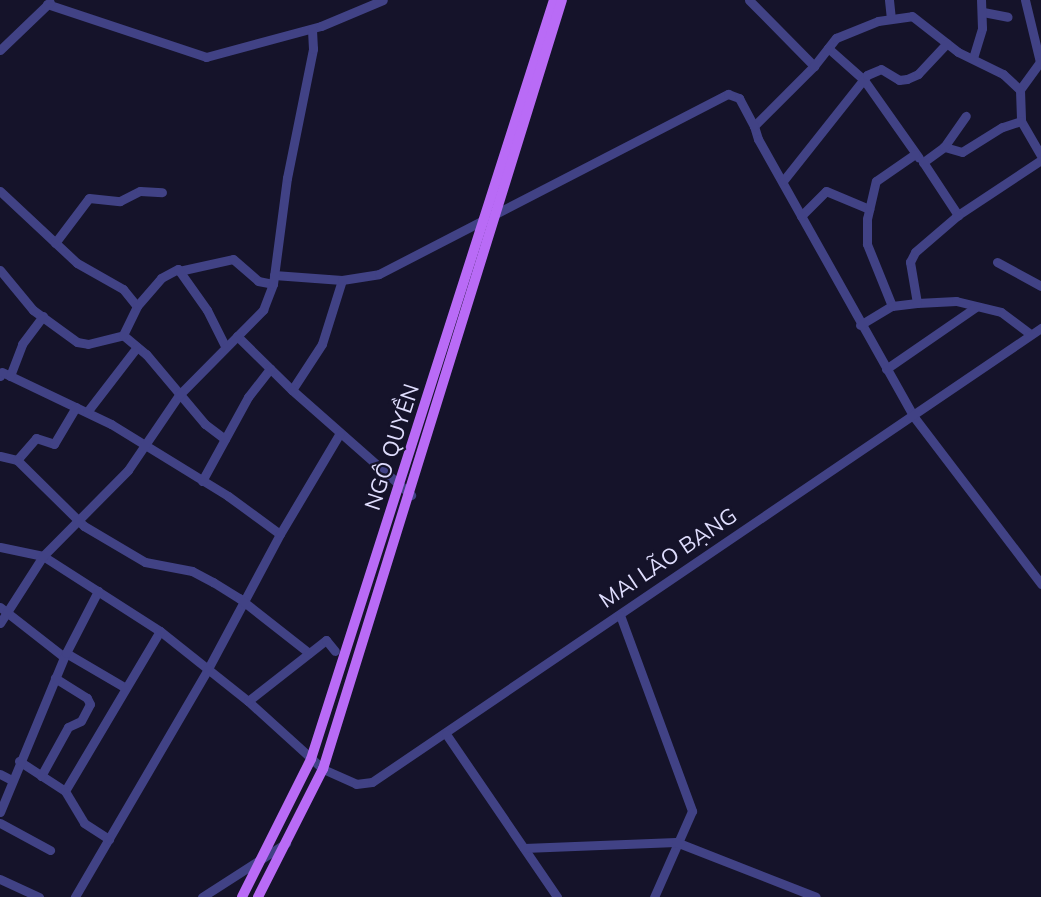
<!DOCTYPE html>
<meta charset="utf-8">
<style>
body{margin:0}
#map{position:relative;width:1041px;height:897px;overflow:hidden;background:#15132a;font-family:Mulish,sans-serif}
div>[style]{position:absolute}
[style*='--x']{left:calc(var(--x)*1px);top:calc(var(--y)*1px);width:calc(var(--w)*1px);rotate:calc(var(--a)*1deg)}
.minor>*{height:9px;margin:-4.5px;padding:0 4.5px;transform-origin:4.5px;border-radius:4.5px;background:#414285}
.major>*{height:10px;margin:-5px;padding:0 5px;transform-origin:5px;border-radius:5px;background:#b96bf6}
span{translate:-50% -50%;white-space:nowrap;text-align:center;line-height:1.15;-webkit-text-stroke:4.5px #15132a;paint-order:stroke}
.street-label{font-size:22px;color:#dfddfd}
</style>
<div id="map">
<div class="minor">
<i style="--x:749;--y:0;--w:93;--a:45.4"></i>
<i style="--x:814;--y:66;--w:85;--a:135"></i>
<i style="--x:754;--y:126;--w:14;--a:73"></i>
<i style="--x:758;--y:139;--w:319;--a:60.7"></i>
<i style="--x:914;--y:417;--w:210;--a:52.7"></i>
<i style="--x:889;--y:0;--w:18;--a:84"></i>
<i style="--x:1025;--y:0;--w:64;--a:76.4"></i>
<i style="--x:1040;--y:62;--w:34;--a:126"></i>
<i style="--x:1020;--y:90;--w:31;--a:88"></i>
<i style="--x:1021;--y:121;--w:39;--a:60"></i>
<i style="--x:47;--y:4;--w:168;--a:18.4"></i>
<i style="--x:206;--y:57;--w:119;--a:-15.1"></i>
<i style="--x:321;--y:26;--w:67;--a:-22.8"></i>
<i style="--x:983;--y:12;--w:25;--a:11"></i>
<i style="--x:828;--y:48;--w:48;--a:41.6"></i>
<i style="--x:864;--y:80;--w:95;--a:54.8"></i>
<i style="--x:0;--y:50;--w:69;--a:-43.8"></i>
<i style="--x:973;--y:58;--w:31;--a:-73"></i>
<i style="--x:982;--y:28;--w:28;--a:-92"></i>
<i style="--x:814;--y:66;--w:36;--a:-52"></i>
<i style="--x:836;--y:38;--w:45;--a:-22"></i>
<i style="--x:878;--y:21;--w:34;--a:-8"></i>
<i style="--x:912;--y:16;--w:58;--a:38"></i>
<i style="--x:958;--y:52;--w:50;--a:26.1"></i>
<i style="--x:1003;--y:74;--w:23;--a:43"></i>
<i style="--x:1021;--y:121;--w:20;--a:162"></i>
<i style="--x:1002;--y:127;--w:47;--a:148"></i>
<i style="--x:962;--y:152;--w:19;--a:-164"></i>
<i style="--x:944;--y:147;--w:26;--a:144"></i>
<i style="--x:923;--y:162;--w:64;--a:56.6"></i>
<i style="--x:958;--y:215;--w:100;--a:-33.5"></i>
<i style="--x:944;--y:147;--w:38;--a:-55"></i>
<i style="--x:783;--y:181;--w:135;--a:-51.6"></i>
<i style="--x:867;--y:75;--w:15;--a:-23"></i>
<i style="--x:881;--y:69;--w:21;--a:31"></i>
<i style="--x:899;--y:80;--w:8;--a:-7"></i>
<i style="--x:907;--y:79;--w:12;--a:-24"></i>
<i style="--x:918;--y:74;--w:42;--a:-46.9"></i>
<i style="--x:0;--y:191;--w:105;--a:43.1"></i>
<i style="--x:77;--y:263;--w:53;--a:29.5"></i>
<i style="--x:123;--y:289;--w:22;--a:51"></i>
<i style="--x:801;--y:216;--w:35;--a:-45"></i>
<i style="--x:826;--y:191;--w:47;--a:22.7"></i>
<i style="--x:55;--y:243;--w:56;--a:-52.9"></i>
<i style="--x:89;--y:198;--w:31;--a:6"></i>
<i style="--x:120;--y:201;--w:22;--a:-27"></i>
<i style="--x:140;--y:191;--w:22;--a:3"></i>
<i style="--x:997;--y:262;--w:50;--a:28.6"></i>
<i style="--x:0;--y:270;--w:52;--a:50.5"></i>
<i style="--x:33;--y:310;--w:54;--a:36"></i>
<i style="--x:77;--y:342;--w:11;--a:10"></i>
<i style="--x:88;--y:344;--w:36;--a:-14"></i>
<i style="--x:123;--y:335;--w:30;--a:40"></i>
<i style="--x:146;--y:354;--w:92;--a:49.9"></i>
<i style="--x:205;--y:424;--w:25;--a:37"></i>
<i style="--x:179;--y:271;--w:55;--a:-12.5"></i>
<i style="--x:233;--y:259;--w:33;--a:41"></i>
<i style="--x:258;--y:281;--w:15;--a:11"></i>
<i style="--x:274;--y:275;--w:68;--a:4.2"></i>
<i style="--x:342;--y:280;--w:67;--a:107.4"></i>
<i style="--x:322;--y:344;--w:55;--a:123.1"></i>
<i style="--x:342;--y:280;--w:37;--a:-9"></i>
<i style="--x:379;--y:274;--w:393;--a:-27.3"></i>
<i style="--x:728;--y:94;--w:12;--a:20"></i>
<i style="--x:739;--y:98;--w:32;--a:62"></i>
<i style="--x:917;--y:303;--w:39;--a:-3"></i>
<i style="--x:956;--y:301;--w:46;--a:13.7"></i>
<i style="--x:1001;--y:312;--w:36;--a:37"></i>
<i style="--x:892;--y:306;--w:67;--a:-112"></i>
<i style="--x:867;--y:244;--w:25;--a:-90"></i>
<i style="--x:867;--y:219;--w:39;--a:-77"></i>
<i style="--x:876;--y:181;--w:47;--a:-34.7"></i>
<i style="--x:860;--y:325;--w:37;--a:-31"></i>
<i style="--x:892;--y:306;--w:25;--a:-7"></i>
<i style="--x:917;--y:303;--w:42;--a:-99.7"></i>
<i style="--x:910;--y:262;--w:11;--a:-63"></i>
<i style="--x:915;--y:252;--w:57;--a:-40.7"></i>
<i style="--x:123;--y:335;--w:32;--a:-64"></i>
<i style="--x:137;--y:306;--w:37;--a:-49"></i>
<i style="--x:161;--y:278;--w:19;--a:-28"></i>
<i style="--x:178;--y:269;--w:50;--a:54.7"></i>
<i style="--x:207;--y:310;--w:40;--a:63.4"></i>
<i style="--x:237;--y:336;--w:77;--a:44.5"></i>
<i style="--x:292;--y:390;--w:159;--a:41.4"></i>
<i style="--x:886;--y:369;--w:109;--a:-34.6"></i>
<i style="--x:0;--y:376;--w:4;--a:-63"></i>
<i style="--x:2;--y:372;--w:121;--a:25.5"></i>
<i style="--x:111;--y:424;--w:137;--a:31.6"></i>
<i style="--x:228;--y:496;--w:64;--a:36.2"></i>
<i style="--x:280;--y:534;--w:153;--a:118.1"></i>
<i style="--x:208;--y:669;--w:264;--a:120.3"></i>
<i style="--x:10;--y:376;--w:34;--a:-69"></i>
<i style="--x:22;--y:344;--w:35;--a:-53"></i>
<i style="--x:87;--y:412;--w:82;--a:-52.4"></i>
<i style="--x:0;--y:456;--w:17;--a:13"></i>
<i style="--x:17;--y:460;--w:29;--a:-49"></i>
<i style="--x:36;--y:438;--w:19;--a:18"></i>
<i style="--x:54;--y:444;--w:43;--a:-59.3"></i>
<i style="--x:17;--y:460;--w:94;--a:44.6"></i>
<i style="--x:84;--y:526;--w:71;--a:30.5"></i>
<i style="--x:145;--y:562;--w:48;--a:10.8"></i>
<i style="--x:192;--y:571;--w:24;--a:28"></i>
<i style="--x:213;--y:582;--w:31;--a:32"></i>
<i style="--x:239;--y:598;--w:89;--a:38.2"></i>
<i style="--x:202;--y:481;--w:96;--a:-61.3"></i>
<i style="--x:248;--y:397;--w:36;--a:-52"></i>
<i style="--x:280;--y:534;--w:117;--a:-59.3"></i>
<i style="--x:0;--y:547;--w:44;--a:11.8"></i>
<i style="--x:43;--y:556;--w:139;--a:32.7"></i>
<i style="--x:160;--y:631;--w:112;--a:38.5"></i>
<i style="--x:248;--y:701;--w:101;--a:42.2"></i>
<i style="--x:323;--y:769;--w:36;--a:24"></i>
<i style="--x:356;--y:784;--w:16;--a:-7"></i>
<i style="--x:372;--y:782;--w:809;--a:-34.16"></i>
<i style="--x:0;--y:607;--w:81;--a:38"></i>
<i style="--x:620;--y:615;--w:209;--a:69.8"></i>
<i style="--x:692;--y:811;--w:94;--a:113.8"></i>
<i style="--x:0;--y:623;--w:80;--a:-57.3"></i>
<i style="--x:43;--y:556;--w:121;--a:-45.3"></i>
<i style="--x:128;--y:470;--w:91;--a:-55.8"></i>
<i style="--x:179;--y:395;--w:120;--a:-45.3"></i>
<i style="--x:263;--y:310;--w:28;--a:-69"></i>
<i style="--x:273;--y:284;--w:107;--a:-82.5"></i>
<i style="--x:287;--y:178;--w:132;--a:-78.6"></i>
<i style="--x:313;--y:49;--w:20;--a:-93"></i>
<i style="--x:66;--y:653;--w:69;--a:30.3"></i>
<i style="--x:248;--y:701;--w:99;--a:-38"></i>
<i style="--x:326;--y:640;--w:14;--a:51"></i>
<i style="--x:446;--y:734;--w:197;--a:55.7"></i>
<i style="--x:19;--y:761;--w:55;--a:33.1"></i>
<i style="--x:65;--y:791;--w:186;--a:-59.3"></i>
<i style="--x:0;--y:774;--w:13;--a:27"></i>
<i style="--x:41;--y:776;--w:56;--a:-61.1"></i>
<i style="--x:68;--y:727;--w:14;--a:-25"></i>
<i style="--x:81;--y:721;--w:19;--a:-62"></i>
<i style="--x:90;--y:704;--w:7;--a:-117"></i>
<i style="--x:87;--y:698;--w:38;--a:-148"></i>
<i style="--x:65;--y:791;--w:37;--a:59"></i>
<i style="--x:84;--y:823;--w:30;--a:33"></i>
<i style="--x:0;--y:812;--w:172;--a:-67.5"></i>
<i style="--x:66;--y:653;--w:70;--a:-62.7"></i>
<i style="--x:0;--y:823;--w:57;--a:28.4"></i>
<i style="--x:524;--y:848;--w:152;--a:-2.3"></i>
<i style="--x:676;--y:842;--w:150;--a:21.4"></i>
<i style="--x:0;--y:879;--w:43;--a:24.8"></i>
<i style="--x:202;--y:897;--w:100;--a:-32.7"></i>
</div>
<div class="major">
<i style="--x:242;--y:897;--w:154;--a:-63.4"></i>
<i style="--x:311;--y:759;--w:797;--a:-72.25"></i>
<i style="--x:258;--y:897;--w:144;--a:-63.1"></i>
<i style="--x:323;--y:769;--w:805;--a:-72.74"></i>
</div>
<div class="street-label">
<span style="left:392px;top:447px;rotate:-72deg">NGÔ QUYỀN</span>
<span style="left:668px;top:558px;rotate:-34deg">MAI LÃO BẠNG</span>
</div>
</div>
